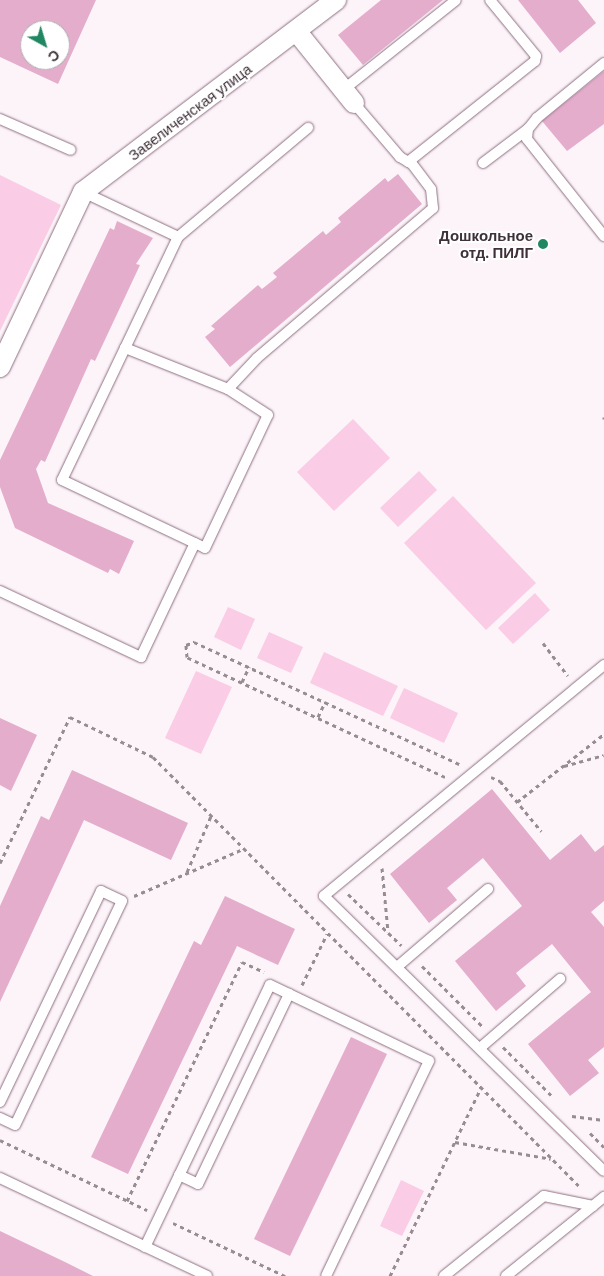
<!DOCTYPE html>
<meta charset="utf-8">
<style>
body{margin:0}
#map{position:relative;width:604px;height:1276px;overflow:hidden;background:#fcf4f8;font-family:Barlow,sans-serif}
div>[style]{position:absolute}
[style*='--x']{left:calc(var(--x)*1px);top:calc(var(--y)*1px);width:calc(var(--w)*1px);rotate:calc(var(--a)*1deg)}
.green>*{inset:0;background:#facce6}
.building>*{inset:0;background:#e4adcc}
.path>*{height:3px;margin-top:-1.5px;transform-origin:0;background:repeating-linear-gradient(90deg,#978c92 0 4px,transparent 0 8px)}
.roads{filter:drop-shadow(0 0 1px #8e6e80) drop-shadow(0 0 1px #8e6e80)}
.service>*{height:10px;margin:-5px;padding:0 5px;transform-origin:5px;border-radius:5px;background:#fff}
.minor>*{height:20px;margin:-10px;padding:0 10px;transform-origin:10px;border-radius:10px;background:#fff}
.dots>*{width:14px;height:14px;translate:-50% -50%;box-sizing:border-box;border:2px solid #fff;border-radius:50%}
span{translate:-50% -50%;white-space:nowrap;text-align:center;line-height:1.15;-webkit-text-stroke:4px #fff;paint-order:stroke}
.street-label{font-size:15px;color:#3f3139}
.poi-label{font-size:15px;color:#3f3139;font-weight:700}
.right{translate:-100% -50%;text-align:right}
.north{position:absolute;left:20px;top:20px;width:50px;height:50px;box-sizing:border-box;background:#fff;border:1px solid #b2adb0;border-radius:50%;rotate:141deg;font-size:14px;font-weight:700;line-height:20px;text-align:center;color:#3f3139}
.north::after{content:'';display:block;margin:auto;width:18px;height:22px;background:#218762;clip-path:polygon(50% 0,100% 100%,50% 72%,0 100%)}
</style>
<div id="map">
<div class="green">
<i style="clip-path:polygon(0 175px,61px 205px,0 331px)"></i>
<i style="clip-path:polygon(353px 419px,390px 458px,334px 511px,297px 472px)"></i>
<i style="clip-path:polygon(419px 471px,437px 490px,398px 527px,380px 508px)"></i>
<i style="clip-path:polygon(453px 496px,536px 583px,486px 630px,404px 543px)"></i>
<i style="clip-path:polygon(535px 593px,550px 610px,513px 644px,498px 628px)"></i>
<i style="clip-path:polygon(228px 607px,255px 619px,241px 650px,214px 637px)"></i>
<i style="clip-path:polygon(269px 632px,303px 647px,291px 673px,257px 658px)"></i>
<i style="clip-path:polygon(324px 652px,398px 686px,383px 716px,310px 683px)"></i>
<i style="clip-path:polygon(196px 671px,232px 687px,201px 754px,165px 738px)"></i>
<i style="clip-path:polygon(404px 688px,458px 713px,444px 743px,390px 718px)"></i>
<i style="clip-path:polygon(401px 1180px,424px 1191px,402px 1236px,380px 1226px)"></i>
</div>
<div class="building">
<i style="clip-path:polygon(evenodd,0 0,96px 0,58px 84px,0 57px,0 0,30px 30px,60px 30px,60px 60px,30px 60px,30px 30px)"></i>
<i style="clip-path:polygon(381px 0,443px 0,363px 65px,338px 35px)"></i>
<i style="clip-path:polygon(518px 0,578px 0,596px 23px,560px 53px)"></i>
<i style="clip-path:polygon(604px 71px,604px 124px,567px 151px,542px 121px)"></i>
<i style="clip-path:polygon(398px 174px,422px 204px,230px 367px,205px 337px,215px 329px,211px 326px,258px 285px,262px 289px,277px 277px,273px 273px,323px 231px,326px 235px,341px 222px,338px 218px,385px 178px,388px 182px)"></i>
<i style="clip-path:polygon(117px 221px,153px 238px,136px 264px,140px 265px,95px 361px,91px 359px,45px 462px,41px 460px,36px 469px,48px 503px,134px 541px,119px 574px,110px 569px,108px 573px,15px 528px,0 487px,0 460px,110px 228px,114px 230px)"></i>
<i style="clip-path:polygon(0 718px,37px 735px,11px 791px,0 785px)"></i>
<i style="clip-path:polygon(72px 770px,188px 823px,171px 860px,84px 820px,0 1002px,0 906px,41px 816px,49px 820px)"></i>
<i style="clip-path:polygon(492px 789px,550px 860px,581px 834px,595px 852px,604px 845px,604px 901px,591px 912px,604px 927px,604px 1047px,588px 1060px,599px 1073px,570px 1096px,528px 1044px,591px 992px,552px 944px,516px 973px,526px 986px,496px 1011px,455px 961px,522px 906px,483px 858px,447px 888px,457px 900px,429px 923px,390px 874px)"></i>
<i style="clip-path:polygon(225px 896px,295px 929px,278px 965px,237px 946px,128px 1174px,91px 1157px,194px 941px,201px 945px)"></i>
<i style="clip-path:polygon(351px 1037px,387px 1054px,290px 1256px,254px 1239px)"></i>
<i style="clip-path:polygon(0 1231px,65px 1262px,93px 1276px,0 1276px)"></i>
</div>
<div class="path">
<i style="--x:604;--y:417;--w:2;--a:90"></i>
<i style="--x:543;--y:643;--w:41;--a:52.9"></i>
<i style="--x:242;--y:682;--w:17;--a:-65"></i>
<i style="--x:318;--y:717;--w:17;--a:-65"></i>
<i style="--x:564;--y:766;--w:41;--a:-15.4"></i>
<i style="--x:445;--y:777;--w:285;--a:-155.1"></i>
<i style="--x:187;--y:657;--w:12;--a:-95"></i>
<i style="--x:186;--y:645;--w:9;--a:-21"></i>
<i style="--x:194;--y:642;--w:292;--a:24.7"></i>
<i style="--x:491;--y:777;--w:10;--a:24"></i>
<i style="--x:500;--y:781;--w:65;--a:50.6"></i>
<i style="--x:517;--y:802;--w:110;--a:-38"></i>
<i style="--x:0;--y:863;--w:162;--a:-64.4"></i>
<i style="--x:70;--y:717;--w:92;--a:25.7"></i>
<i style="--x:153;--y:757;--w:606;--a:45.2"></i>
<i style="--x:382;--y:868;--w:64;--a:84.6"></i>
<i style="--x:187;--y:872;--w:61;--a:-66.8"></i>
<i style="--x:348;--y:894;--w:74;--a:43.9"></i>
<i style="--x:134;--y:896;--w:119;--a:-23.3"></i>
<i style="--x:422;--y:966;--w:86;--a:45"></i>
<i style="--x:302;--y:985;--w:57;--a:-63.9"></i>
<i style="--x:503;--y:1047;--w:71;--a:45"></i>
<i style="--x:572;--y:1116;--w:32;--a:7"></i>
<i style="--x:590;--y:1133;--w:20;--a:45"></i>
<i style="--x:0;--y:1140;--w:163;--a:25.5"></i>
<i style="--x:455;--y:1142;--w:97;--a:10"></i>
<i style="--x:127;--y:1201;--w:265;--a:-64.3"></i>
<i style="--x:242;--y:962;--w:24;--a:24"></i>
<i style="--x:173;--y:1223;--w:124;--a:25.3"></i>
<i style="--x:390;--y:1276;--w:209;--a:-64.2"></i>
</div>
<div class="roads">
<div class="service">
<i style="--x:604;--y:63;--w:87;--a:140.6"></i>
<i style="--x:537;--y:118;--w:14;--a:129"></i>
<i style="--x:528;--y:129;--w:10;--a:96"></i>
<i style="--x:527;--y:139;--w:124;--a:51.6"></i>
<i style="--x:343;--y:90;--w:144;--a:-38.5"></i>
<i style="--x:0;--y:119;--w:77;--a:23.6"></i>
<i style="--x:408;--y:162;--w:162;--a:-38.5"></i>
<i style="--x:535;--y:61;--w:5;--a:-79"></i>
<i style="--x:536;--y:56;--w:72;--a:-129.4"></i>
<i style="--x:483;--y:163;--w:56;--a:-37.1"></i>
<i style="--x:83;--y:192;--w:105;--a:25.3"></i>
<i style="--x:178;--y:237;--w:123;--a:115.5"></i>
<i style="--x:125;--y:348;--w:146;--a:115.5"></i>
<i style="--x:62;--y:480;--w:158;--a:25.4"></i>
<i style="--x:205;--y:548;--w:147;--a:-64.7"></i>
<i style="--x:268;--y:415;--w:48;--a:-147"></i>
<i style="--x:228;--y:389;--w:111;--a:-158.3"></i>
<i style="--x:178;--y:237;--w:170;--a:-40"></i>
<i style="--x:228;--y:389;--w:42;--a:-46.9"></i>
<i style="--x:257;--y:358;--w:231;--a:-40.4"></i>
<i style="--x:433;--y:208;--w:19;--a:-96"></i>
<i style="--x:431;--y:189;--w:31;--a:-127"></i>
<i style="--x:412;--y:164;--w:14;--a:-150"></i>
<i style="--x:400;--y:157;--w:71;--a:-130.4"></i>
<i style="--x:0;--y:591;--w:156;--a:25.1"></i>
<i style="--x:141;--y:657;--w:126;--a:-64.7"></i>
<i style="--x:604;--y:665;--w:363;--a:140.5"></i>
<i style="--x:324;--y:896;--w:392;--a:44.5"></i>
<i style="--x:397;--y:967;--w:120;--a:-40.6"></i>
<i style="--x:480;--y:1048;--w:106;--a:-40.8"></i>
<i style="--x:0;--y:1102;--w:234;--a:-64.4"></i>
<i style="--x:101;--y:891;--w:23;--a:25"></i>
<i style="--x:122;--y:901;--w:248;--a:115.5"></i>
<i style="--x:15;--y:1125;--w:17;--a:-155"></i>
<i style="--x:179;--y:1175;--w:21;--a:25"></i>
<i style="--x:198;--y:1184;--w:211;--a:-64.4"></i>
<i style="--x:0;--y:1178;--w:229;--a:25.3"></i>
<i style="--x:145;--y:1247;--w:290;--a:-64.5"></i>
<i style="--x:270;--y:985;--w:176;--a:25.5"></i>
<i style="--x:429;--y:1061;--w:238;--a:115.6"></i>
<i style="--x:444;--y:1276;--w:128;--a:-38.7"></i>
<i style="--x:544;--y:1196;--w:50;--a:11.5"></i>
<i style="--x:506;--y:1276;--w:126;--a:-38.9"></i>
</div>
<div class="minor">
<i style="--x:297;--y:32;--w:91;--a:51.2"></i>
<i style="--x:0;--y:367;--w:194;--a:-64.6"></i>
<i style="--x:83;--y:192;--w:318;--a:-37.2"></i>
</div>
</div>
<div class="dots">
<i style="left:543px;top:244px;background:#218762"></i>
</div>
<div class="street-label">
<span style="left:190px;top:112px;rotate:-37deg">Завеличенская улица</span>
</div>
<div class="poi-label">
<span class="right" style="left:533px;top:244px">Дошкольное<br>отд. ПИЛГ</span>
</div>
<div class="north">С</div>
</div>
